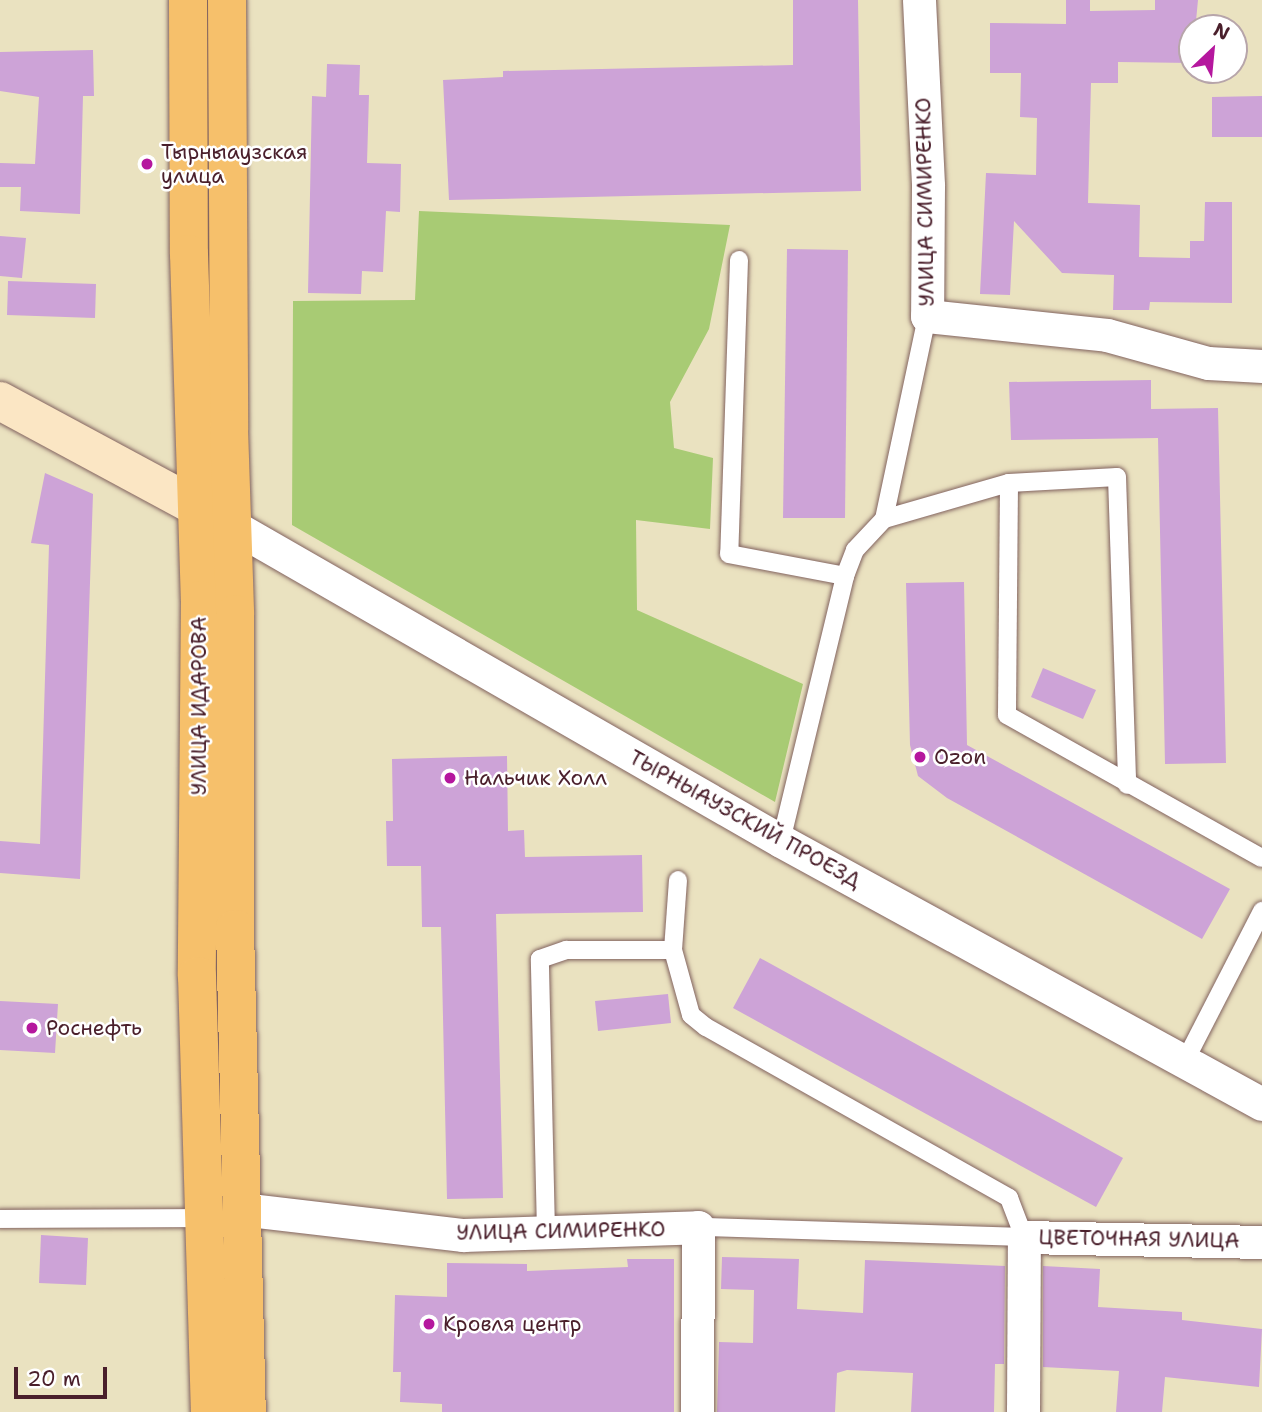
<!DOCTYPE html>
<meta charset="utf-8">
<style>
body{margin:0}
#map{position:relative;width:1262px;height:1412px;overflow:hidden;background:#eae2c0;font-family:"Shantell Sans",sans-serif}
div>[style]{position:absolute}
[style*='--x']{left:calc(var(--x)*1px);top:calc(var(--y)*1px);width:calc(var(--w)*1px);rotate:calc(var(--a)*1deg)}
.green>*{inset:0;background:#a8cb74}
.building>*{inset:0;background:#cda3d7}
.roads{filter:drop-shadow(0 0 2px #82635f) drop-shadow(0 0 2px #82635f)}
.lane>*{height:18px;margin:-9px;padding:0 9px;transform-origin:9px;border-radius:9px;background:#fff}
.street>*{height:33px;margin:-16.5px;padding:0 16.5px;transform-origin:16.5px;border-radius:16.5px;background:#fff}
.secondary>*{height:38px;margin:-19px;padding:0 19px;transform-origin:19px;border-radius:19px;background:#fbe6c4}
.primary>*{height:38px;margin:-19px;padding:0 19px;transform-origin:19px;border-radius:19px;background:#f6c06b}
.dots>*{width:19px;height:19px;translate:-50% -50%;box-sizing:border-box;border:4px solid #fff;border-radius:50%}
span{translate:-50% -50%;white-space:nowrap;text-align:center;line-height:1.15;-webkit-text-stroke:5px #fff;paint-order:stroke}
.poi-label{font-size:21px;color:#4a1f2b}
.left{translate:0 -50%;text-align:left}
.street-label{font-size:21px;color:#4a1f2b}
.north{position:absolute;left:1178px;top:14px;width:70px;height:70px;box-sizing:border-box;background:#fff;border:2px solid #b7a5aa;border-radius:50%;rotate:26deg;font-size:19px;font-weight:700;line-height:28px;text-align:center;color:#4a1f2b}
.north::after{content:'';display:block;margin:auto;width:24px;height:32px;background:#b5179e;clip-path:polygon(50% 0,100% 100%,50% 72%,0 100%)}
.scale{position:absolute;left:14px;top:1367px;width:93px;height:32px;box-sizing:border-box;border:4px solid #4a1f2b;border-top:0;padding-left:9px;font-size:21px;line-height:24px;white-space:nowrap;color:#4a1f2b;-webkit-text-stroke:5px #fff;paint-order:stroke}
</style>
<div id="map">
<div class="green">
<i style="clip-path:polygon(419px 211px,730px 225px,709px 329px,670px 402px,674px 448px,713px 458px,710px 529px,636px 520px,637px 610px,803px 684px,775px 802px,292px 525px,293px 301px,415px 300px)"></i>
</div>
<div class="building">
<i style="clip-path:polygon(793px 0,858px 0,861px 191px,449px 200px,443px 80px,503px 77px,503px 71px,793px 65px)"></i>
<i style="clip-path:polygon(1066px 0,1090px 0,1090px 11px,1155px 10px,1155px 0,1198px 0,1192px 63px,1118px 62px,1118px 83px,1091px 83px,1088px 203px,1140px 205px,1139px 257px,1190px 258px,1190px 241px,1204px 241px,1205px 202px,1232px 202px,1232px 303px,1150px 302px,1149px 310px,1113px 310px,1114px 275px,1062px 273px,1014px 221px,1010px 295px,980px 294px,986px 173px,1036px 175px,1037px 118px,1020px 117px,1021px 73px,990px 73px,990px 23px,1066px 24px)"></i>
<i style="clip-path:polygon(93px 50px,94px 96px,83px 96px,80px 214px,20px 211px,21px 187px,0 187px,0 163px,35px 164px,39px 97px,0 91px,0 52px)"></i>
<i style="clip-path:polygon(327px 64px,360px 65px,359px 95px,369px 95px,367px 163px,401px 164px,400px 212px,386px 211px,383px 272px,362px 271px,361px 294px,308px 293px,312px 96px,326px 97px)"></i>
<i style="clip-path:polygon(1262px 96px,1262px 137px,1212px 137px,1212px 97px)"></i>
<i style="clip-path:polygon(0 236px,26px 238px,22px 278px,0 276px)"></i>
<i style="clip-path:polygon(787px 249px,848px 250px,845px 518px,783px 518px)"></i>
<i style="clip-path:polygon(8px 281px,96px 284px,95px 318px,7px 315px)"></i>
<i style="clip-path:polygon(1151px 380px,1151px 409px,1218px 408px,1226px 763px,1165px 764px,1158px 438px,1011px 440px,1009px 382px)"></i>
<i style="clip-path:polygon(45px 473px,93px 494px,80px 879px,0 873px,0 841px,40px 844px,49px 545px,31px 543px)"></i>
<i style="clip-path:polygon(964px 582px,967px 745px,1230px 889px,1202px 939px,947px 798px,918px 776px,910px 745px,906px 583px)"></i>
<i style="clip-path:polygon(1043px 668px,1096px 690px,1083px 719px,1031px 697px)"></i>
<i style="clip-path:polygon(507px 756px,508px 831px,524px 830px,525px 857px,642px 855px,643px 912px,496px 914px,503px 1198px,447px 1199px,441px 927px,422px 927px,421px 866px,387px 866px,386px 821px,393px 821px,392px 759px)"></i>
<i style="clip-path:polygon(760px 958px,1123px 1158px,1096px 1207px,733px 1008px)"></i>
<i style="clip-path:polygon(668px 994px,671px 1023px,598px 1031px,595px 1001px)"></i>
<i style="clip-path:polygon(0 1001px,58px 1004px,55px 1053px,0 1050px)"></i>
<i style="clip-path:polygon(41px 1235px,88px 1238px,86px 1285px,39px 1283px)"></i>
<i style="clip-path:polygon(722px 1257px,799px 1259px,797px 1309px,863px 1313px,865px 1260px,1005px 1266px,1004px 1364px,995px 1364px,994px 1412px,911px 1412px,913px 1373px,847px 1370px,837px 1373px,835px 1412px,717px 1412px,719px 1342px,753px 1343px,754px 1290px,721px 1289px)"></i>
<i style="clip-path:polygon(627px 1259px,674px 1259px,674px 1412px,442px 1412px,442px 1404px,400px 1402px,401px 1372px,393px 1372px,395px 1295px,447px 1297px,447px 1263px,527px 1264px,527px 1271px,628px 1267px)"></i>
<i style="clip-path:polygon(1043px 1266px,1100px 1269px,1098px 1307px,1182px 1312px,1182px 1320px,1262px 1329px,1259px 1387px,1165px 1377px,1162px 1412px,1116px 1412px,1119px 1371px,1043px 1367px)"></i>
</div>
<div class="roads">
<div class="lane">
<i style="--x:739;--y:260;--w:294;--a:91.9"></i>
<i style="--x:729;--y:554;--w:118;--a:10.7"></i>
<i style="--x:1009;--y:483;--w:232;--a:90.5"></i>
<i style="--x:1007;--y:715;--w:292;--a:29.3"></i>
<i style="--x:884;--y:519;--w:130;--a:-16.1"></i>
<i style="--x:1009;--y:483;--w:108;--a:-3.2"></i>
<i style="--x:1117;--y:477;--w:308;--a:88.1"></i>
<i style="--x:781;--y:841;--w:273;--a:-76.4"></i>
<i style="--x:845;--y:576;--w:28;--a:-69"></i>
<i style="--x:855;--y:550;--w:42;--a:-46.9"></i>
<i style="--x:884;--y:519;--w:208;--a:-78"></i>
<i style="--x:673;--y:950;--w:70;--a:-85.9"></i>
<i style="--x:1185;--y:1061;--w:169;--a:-62.8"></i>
<i style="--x:0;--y:1219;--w:204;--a:-0.3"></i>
<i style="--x:546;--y:1232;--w:273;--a:-91.3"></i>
<i style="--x:540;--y:959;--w:28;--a:-19"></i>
<i style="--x:566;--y:950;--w:107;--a:0"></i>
<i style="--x:673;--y:950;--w:67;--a:74.5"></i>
<i style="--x:691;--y:1015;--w:19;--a:39"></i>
<i style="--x:706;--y:1027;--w:348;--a:29.4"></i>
<i style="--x:1009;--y:1198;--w:42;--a:69"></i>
<i style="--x:1024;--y:1237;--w:326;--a:-178.2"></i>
</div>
<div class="street">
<i style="--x:919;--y:0;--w:186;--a:87.2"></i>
<i style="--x:928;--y:186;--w:130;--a:90.4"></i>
<i style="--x:927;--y:316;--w:181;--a:6"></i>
<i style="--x:1107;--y:335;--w:105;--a:15.5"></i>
<i style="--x:1208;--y:363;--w:54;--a:3.2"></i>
<i style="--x:233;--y:526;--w:632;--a:29.89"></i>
<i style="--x:781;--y:841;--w:548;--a:28.67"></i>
<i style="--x:241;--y:1209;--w:224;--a:6.7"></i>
<i style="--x:463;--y:1235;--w:235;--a:-1.9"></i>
<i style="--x:698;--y:1227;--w:185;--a:90.3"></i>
<i style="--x:1023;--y:1412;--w:175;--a:-89.7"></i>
<i style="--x:1024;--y:1237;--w:238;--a:1.2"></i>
</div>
<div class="secondary">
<i style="--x:0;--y:401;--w:253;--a:28.3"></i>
</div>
<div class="primary">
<i style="--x:188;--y:0;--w:254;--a:89.8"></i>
<i style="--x:189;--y:254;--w:346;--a:88.2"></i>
<i style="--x:200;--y:600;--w:376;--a:90.5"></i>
<i style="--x:197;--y:976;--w:436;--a:88.3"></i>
<i style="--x:227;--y:0;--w:429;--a:89.7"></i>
<i style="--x:229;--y:429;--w:185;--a:88.1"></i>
<i style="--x:235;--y:614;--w:315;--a:90"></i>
<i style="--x:235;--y:929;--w:483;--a:88.6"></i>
</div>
</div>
<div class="dots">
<i style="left:147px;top:164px;background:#b5179e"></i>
<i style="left:920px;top:757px;background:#b5179e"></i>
<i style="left:450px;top:778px;background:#b5179e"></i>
<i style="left:32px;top:1028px;background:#b5179e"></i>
<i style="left:429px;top:1324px;background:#b5179e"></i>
</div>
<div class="poi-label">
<span class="left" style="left:161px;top:164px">Тырныаузская<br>улица</span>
<span class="left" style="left:934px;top:757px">Ozon</span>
<span class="left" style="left:464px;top:778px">Нальчик Холл</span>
<span class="left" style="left:46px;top:1028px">Роснефть</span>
<span class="left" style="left:443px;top:1324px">Кровля центр</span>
</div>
<div class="street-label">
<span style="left:925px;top:202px;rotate:-91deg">УЛИЦА СИМИРЕНКО</span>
<span style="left:199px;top:706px;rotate:-90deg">УЛИЦА ИДАРОВА</span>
<span style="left:745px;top:819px;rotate:29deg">ТЫРНЫАУЗСКИЙ ПРОЕЗД</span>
<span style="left:561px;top:1231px;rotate:-1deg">УЛИЦА СИМИРЕНКО</span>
<span style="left:1139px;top:1239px;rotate:1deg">ЦВЕТОЧНАЯ УЛИЦА</span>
</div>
<div class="north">N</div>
<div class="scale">20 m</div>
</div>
